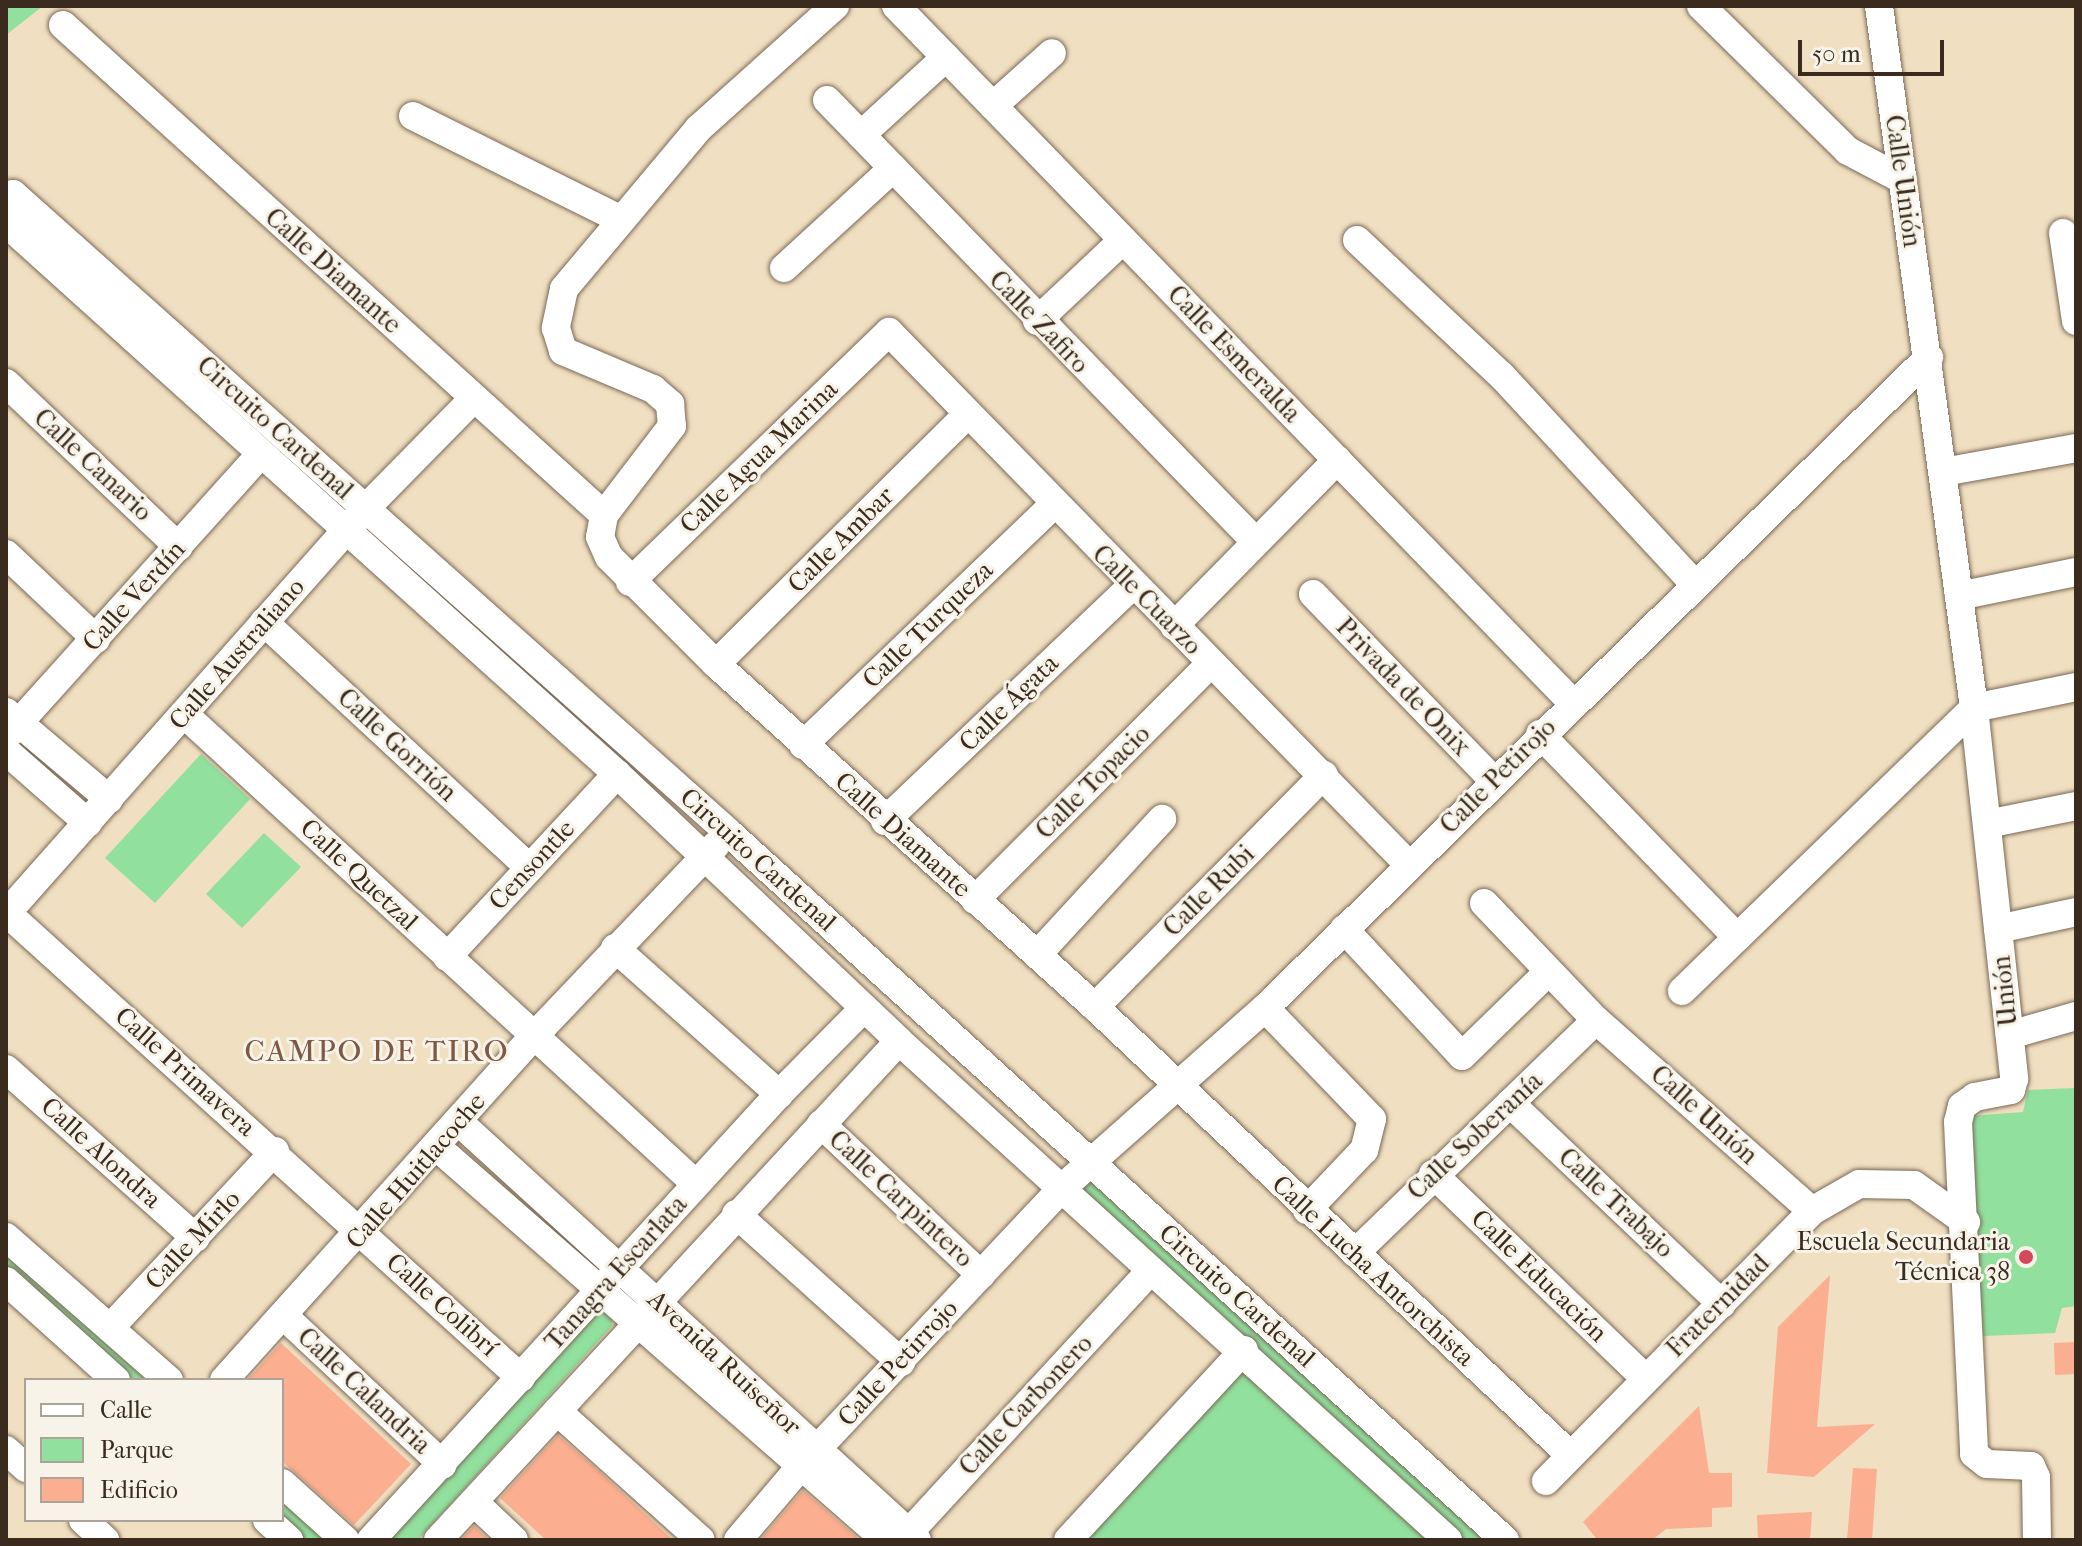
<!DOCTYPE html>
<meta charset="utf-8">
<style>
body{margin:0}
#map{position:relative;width:2082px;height:1546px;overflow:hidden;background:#f0dfc0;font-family:"IM FELL French Canon",serif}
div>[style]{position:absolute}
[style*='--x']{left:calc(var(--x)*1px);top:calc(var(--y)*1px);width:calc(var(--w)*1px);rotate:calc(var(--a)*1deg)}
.green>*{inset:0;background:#91e09e}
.building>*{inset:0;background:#fcae90}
.roads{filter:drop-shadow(0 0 2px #7a6957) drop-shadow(0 0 2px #7a6957)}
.minor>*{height:28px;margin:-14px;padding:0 14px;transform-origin:14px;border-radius:14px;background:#fff}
.dots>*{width:22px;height:22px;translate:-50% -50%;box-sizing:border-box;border:4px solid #f7f3e8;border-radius:50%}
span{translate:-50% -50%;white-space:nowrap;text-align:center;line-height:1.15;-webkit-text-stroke:6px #f7f3e8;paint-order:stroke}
.street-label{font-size:26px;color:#3b2a1e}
.poi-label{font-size:26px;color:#3b2a1e}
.right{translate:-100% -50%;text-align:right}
.quarter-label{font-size:30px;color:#7f5846;letter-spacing:2px}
.frame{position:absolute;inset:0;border:8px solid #3b2a1e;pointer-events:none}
.legend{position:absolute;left:24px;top:1378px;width:260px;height:144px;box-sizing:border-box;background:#f7f3e8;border:2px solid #aca397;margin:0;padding:10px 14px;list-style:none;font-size:24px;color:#3b2a1e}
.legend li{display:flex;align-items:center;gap:16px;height:40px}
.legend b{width:40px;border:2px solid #aca397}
.scale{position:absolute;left:1798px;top:40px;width:146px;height:36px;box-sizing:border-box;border:4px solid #3b2a1e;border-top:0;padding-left:10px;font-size:24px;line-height:28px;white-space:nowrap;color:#3b2a1e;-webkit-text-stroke:6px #f7f3e8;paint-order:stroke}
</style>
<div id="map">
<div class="green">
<i style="clip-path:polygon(6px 6px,43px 6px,6px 35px)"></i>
<i style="clip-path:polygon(201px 754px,250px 799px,155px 903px,105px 858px)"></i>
<i style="clip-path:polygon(264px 833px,301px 867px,242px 928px,206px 894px)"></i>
<i style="clip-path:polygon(2076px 1088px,2076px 1306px,2062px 1308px,2055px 1333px,1983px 1336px,1970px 1116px,2023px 1112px,2028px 1090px)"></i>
<i style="clip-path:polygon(1091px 1176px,1492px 1540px,1464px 1540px,1078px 1190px)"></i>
<i style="clip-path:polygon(6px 1247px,154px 1380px,128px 1380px,6px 1270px)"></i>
<i style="clip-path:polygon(601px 1309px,612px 1318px,612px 1326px,418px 1540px,383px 1540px)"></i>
<i style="clip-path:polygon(1239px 1367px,1430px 1540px,1078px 1540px)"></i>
<i style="clip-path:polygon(282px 1497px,329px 1540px,304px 1540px,282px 1520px)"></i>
</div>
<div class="building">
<i style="clip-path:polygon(1830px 1275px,1817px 1427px,1875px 1424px,1814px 1477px,1767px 1473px,1778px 1327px)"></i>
<i style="clip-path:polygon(2076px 1342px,2076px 1374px,2055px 1375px,2054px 1343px)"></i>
<i style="clip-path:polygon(281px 1343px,411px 1464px,354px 1525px,282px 1461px,282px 1380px,247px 1380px)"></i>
<i style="clip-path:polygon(1699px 1406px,1709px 1473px,1732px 1473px,1732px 1507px,1712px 1508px,1712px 1527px,1666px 1529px,1652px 1540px,1596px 1538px,1583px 1522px)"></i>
<i style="clip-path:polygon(558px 1435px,600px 1472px,673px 1540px,546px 1540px,524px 1520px,500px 1498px)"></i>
<i style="clip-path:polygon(1853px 1468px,1877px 1469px,1872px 1540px,1847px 1540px)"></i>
<i style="clip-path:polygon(803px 1490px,860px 1540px,760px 1540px)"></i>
<i style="clip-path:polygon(1812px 1512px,1810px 1540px,1758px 1540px,1757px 1515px)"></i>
<i style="clip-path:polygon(474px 1526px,489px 1540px,461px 1540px)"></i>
</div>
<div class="roads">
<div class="minor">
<i style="--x:835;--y:6;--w:183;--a:138.1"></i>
<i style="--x:699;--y:128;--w:210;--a:130"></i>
<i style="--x:564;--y:289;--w:40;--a:102"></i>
<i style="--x:556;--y:328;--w:24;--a:73"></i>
<i style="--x:563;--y:351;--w:98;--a:22.9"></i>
<i style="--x:653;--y:389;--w:23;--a:41"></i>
<i style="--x:670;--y:404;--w:22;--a:85"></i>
<i style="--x:672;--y:426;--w:112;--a:127.4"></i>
<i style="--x:604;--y:515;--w:22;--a:100"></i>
<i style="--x:600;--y:537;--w:22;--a:66"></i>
<i style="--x:609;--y:557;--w:151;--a:45"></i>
<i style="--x:716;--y:664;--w:511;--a:42.15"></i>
<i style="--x:1095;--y:1007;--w:653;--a:43.32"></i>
<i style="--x:896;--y:6;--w:970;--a:45.84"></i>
<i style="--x:1701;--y:6;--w:206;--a:44.6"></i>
<i style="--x:1848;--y:151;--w:62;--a:27.8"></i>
<i style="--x:1879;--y:6;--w:708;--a:82.29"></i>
<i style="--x:1974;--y:708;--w:373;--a:83.8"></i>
<i style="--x:2014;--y:1079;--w:11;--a:105"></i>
<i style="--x:2011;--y:1090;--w:37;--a:169"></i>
<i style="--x:1975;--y:1097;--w:16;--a:145"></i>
<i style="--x:1962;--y:1106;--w:16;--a:104"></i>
<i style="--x:1958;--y:1122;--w:332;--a:87.2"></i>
<i style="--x:1974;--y:1454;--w:16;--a:38"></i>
<i style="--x:1987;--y:1464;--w:44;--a:2.6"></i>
<i style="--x:2031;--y:1466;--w:12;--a:66"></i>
<i style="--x:2036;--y:1477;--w:63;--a:89.1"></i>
<i style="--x:63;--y:25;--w:730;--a:42.17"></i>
<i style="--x:827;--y:100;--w:615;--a:45.86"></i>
<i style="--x:993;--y:106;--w:79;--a:-41.9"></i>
<i style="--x:413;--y:116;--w:231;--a:26.5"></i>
<i style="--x:861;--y:135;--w:115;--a:-42.5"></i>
<i style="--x:6;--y:201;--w:10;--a:-45"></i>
<i style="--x:13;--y:194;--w:958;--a:41.74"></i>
<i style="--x:728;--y:832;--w:1051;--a:42.34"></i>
<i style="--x:6;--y:223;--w:823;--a:42.04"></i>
<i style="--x:617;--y:774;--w:388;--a:43.4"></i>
<i style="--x:899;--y:1041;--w:742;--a:42.27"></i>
<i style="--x:2063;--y:233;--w:89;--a:81.6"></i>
<i style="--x:1357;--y:240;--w:199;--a:43.2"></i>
<i style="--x:1502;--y:376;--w:282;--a:47.2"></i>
<i style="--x:784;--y:268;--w:148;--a:-42.5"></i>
<i style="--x:1037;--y:321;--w:118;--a:-43.3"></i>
<i style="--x:6;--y:383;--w:238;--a:43.5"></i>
<i style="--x:1943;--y:472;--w:135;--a:-10.2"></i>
<i style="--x:6;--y:554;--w:124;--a:43.4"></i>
<i style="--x:630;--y:582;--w:360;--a:-44"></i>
<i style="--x:889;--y:332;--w:745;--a:45.71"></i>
<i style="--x:1313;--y:594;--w:259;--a:45.9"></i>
<i style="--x:1959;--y:596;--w:119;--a:-11.6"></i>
<i style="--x:264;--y:622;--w:362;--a:42.8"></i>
<i style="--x:1174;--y:626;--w:233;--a:-45.5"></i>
<i style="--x:716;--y:664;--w:352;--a:-44.8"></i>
<i style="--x:6;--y:712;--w:135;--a:40.2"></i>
<i style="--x:184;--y:714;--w:695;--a:42.55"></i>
<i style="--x:1540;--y:734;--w:283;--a:45.9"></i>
<i style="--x:6;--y:737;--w:381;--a:-48"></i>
<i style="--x:803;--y:745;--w:347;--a:-43.8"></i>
<i style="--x:6;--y:751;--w:109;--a:41.3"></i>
<i style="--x:885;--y:821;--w:341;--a:-43.6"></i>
<i style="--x:1987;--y:824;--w:91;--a:-11.4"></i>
<i style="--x:975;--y:900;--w:333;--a:-45.1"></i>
<i style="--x:1484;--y:903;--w:162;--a:46.3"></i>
<i style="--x:1596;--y:1020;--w:288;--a:41.5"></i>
<i style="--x:7;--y:913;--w:693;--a:42.13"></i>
<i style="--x:6;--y:914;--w:541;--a:-48.45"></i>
<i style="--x:365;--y:509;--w:154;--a:-45.5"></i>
<i style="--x:1344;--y:929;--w:173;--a:47.1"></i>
<i style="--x:1462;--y:1056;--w:120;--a:-44.3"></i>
<i style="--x:1998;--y:929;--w:80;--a:-12.3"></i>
<i style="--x:615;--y:948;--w:220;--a:41.7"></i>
<i style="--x:1037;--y:955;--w:185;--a:-47.4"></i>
<i style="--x:447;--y:957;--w:250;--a:-47.1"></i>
<i style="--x:1682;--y:991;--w:407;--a:-44.1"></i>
<i style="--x:1974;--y:708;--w:104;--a:-11.6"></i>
<i style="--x:1095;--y:1007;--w:326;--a:-45.4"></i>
<i style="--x:1265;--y:1008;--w:154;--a:46.1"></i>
<i style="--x:1372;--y:1119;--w:32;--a:104"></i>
<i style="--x:1364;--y:1150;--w:83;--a:133.5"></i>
<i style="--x:2010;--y:1035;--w:69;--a:-16.1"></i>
<i style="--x:6;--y:1069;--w:254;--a:41.7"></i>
<i style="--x:1510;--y:1103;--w:292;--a:43.5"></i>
<i style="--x:459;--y:1122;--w:620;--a:42.39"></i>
<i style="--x:821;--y:1124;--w:220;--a:43.3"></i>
<i style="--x:438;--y:1148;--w:595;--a:41.19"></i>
<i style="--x:1433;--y:1174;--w:294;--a:43.9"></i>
<i style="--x:736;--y:1214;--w:222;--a:41.9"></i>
<i style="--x:6;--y:1237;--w:217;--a:41.3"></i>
<i style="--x:1355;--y:1253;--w:335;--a:-44"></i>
<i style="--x:6;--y:1281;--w:148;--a:42"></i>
<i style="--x:285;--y:1317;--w:216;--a:43.1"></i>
<i style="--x:110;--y:1328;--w:242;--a:-47"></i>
<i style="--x:224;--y:1380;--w:464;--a:-48"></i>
<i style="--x:535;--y:1035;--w:262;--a:-46.4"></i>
<i style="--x:557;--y:1411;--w:193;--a:41.9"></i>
<i style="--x:6;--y:1450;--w:27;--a:42"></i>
<i style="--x:1546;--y:1481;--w:379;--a:-45.4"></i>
<i style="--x:1812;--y:1211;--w:54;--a:-29.9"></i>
<i style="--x:1859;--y:1184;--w:55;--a:1"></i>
<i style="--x:1914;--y:1185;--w:64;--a:35.4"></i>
<i style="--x:282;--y:1483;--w:85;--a:42.1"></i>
<i style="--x:474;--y:1502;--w:55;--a:43.5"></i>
<i style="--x:83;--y:1520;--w:30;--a:42"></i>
<i style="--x:267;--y:1520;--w:30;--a:42"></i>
<i style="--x:371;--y:1540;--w:604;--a:-47.55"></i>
<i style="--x:779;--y:1094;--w:121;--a:-45.3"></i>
<i style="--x:438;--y:1540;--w:679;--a:-47.27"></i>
<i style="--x:738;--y:1540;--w:97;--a:-49.6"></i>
<i style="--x:801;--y:1466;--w:380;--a:-46.8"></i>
<i style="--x:1061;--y:1189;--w:273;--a:-41.6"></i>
<i style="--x:1265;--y:1008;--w:930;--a:-44.43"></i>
<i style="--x:902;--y:1540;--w:367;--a:-47.3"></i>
<i style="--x:1068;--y:1540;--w:259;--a:-47.2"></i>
</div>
</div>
<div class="dots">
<i style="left:2026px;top:1257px;background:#d1495b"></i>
</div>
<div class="street-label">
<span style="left:1903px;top:181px;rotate:82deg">Calle Unión</span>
<span style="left:333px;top:271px;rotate:42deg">Calle Diamante</span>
<span style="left:1039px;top:322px;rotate:46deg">Calle Zafiro</span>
<span style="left:1234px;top:354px;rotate:46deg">Calle Esmeralda</span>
<span style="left:275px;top:428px;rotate:42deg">Circuito Cardenal</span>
<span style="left:759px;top:457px;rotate:-44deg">Calle Agua Marina</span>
<span style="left:93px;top:465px;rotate:43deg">Calle Canario</span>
<span style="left:841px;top:540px;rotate:-45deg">Calle Ambar</span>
<span style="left:134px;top:596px;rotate:-48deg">Calle Verdín</span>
<span style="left:1147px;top:600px;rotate:45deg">Calle Cuarzo</span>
<span style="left:928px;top:625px;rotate:-44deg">Calle Turqueza</span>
<span style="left:237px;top:654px;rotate:-49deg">Calle Australiano</span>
<span style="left:1403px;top:687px;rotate:46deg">Privada de Onix</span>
<span style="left:1009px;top:703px;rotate:-44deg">Calle Ágata</span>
<span style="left:397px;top:745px;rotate:43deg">Calle Gorrión</span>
<span style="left:1498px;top:776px;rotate:-45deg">Calle Petirojo</span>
<span style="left:1093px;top:782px;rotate:-45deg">Calle Topacio</span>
<span style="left:903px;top:835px;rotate:42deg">Calle Diamante</span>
<span style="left:758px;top:860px;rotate:42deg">Circuito Cardenal</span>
<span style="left:532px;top:865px;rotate:-47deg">Censontle</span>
<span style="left:359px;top:875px;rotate:43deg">Calle Quetzal</span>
<span style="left:1209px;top:891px;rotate:-45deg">Calle Rubi</span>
<span style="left:2005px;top:991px;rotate:-96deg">Unión</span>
<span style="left:185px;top:1072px;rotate:42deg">Calle Primavera</span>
<span style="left:1704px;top:1115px;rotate:42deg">Calle Unión</span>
<span style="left:1475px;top:1136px;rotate:-43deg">Calle Soberanía</span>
<span style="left:101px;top:1153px;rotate:42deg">Calle Alondra</span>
<span style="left:416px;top:1171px;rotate:-49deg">Calle Huitlacoche</span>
<span style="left:901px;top:1199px;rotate:43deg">Calle Carpintero</span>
<span style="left:1616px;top:1203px;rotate:43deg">Calle Trabajo</span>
<span style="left:193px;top:1240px;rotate:-47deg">Calle Mirlo</span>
<span style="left:1373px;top:1271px;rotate:43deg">Calle Lucha Antorchista</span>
<span style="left:616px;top:1273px;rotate:-48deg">Tanagra Escarlata</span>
<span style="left:1539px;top:1276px;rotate:44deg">Calle Educación</span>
<span style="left:1237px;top:1296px;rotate:42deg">Circuito Cardenal</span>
<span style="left:442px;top:1305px;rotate:42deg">Calle Colibrí</span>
<span style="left:1718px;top:1306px;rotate:-45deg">Fraternidad</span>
<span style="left:724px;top:1363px;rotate:43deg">Avenida Ruiseñor</span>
<span style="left:898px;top:1363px;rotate:-47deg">Calle Petirrojo</span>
<span style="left:364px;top:1391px;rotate:43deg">Calle Calandria</span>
<span style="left:1026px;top:1405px;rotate:-47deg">Calle Carbonero</span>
</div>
<div class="poi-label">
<span class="right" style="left:2010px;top:1257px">Escuela Secundaria<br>Técnica 38</span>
</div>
<div class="quarter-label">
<span style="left:377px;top:1052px">CAMPO DE TIRO</span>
</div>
<div class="frame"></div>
<ul class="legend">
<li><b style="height:10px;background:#fff"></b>Calle</li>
<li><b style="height:22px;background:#91e09e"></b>Parque</li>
<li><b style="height:22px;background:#fcae90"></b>Edificio</li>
</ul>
<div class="scale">50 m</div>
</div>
